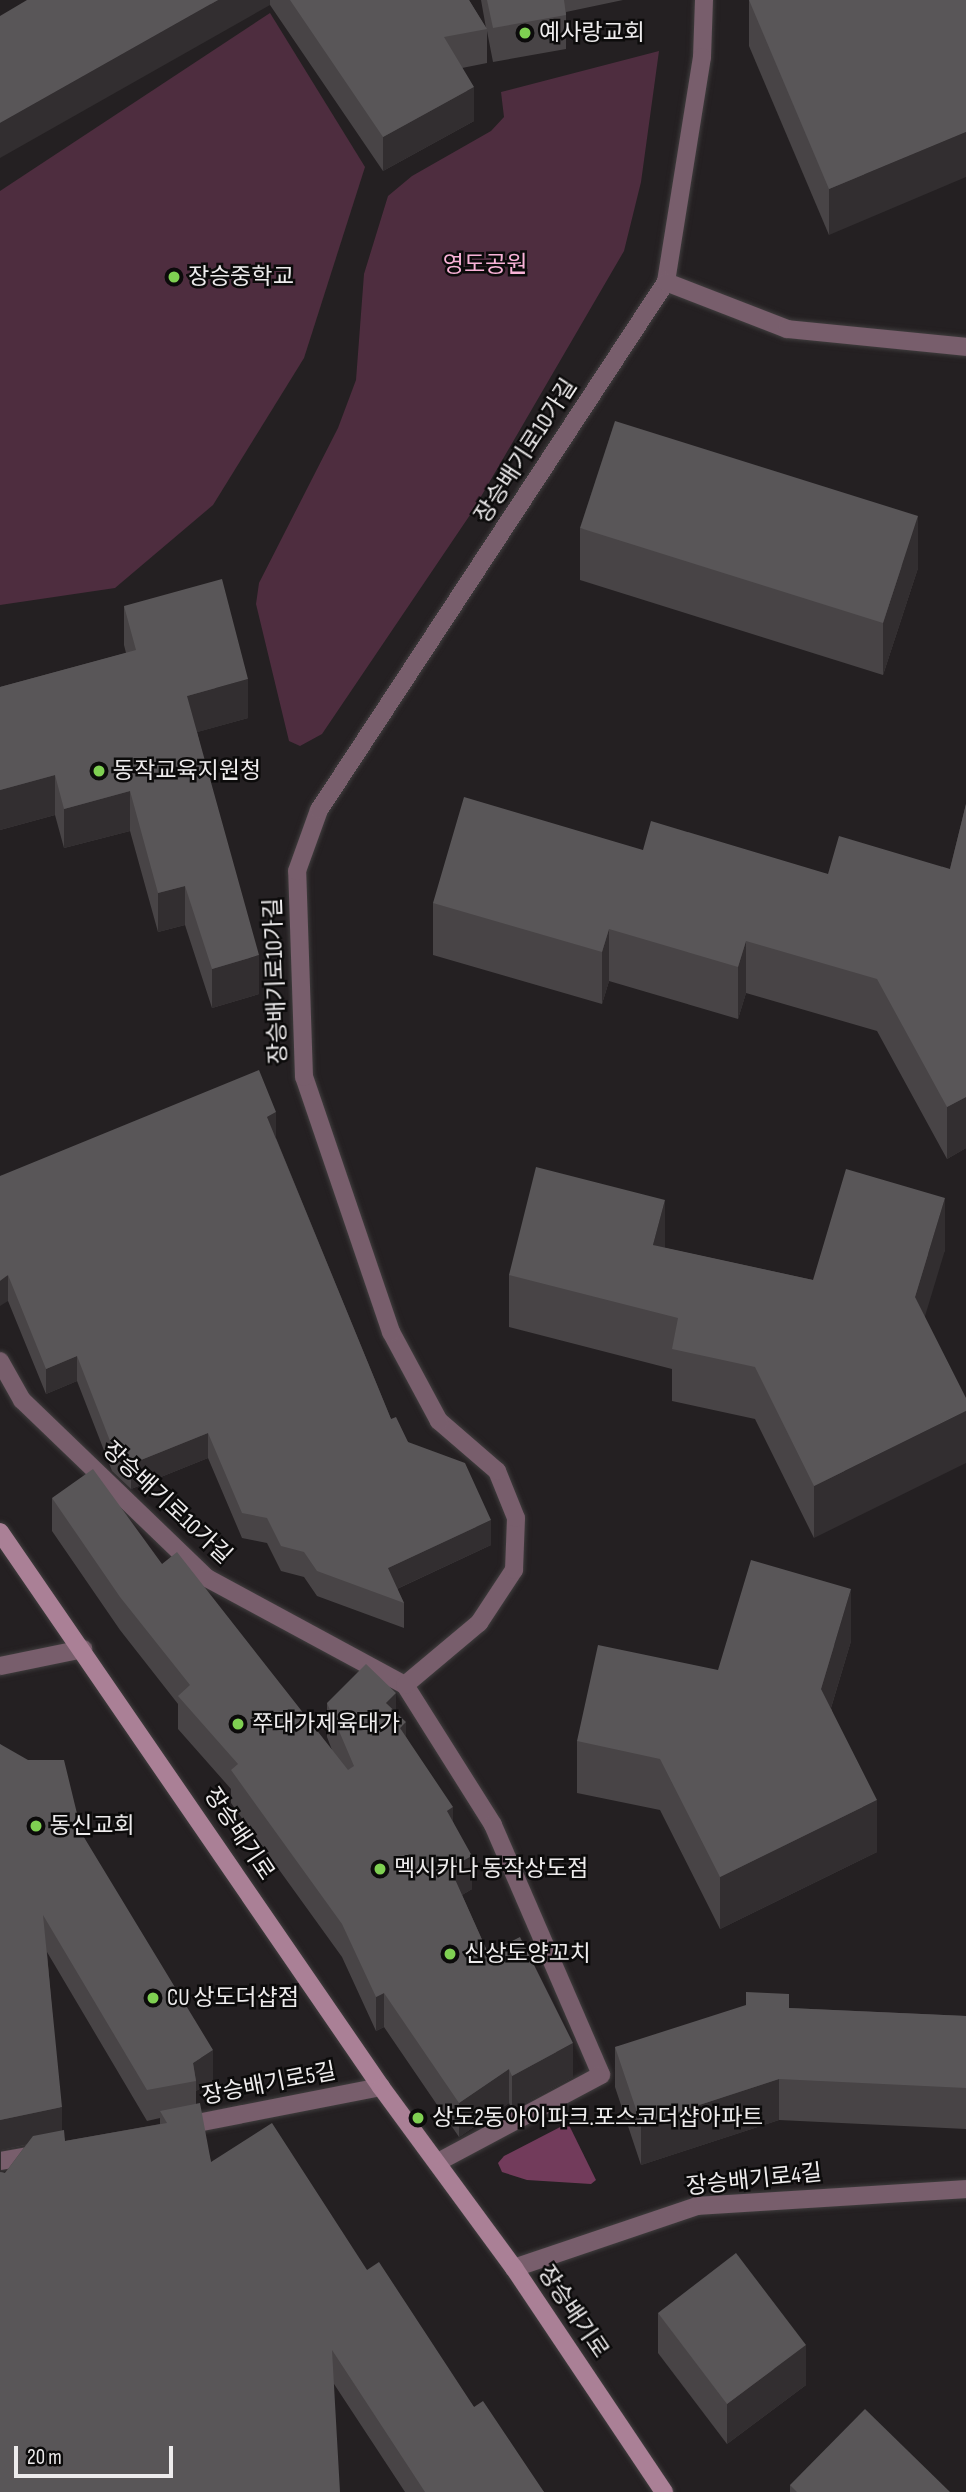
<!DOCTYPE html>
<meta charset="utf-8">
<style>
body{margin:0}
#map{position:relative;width:966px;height:2492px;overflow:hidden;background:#242022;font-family:"Sofia Sans Condensed","Noto Sans KR",sans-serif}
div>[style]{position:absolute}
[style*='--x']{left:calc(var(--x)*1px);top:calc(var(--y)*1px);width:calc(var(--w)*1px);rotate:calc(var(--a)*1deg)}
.green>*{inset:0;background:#4e2d3f}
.forest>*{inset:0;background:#723b5b}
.roads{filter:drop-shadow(0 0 2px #403d3e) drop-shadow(0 0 2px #403d3e)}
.service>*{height:18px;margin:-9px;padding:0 9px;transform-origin:9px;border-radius:9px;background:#785e6c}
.minor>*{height:18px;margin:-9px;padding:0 9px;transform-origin:9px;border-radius:9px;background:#785e6c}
.tertiary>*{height:18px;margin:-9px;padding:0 9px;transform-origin:9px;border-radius:9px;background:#785e6c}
.secondary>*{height:18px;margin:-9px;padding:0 9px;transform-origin:9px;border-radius:9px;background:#aa8096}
.wall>*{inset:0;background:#484446}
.shaded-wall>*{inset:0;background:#322e30}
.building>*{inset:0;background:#595658}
.dots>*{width:19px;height:19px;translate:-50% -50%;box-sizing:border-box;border:4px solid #0c0b0b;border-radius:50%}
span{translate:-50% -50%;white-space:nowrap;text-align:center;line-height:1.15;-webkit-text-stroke:5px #0c0b0b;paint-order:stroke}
.poi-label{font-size:23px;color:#eeeced}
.left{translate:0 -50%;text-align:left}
.park-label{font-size:23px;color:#f8b2d7}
.street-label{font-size:23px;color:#eeeced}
.scale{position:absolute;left:14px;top:2446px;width:159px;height:32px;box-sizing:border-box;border:4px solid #eeeced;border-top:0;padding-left:9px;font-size:21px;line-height:24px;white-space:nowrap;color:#eeeced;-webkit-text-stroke:5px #0c0b0b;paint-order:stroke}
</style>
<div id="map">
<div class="green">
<i style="clip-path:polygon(270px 13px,365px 167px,304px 358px,213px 505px,115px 588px,0 605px,0 191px)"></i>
<i style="clip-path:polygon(659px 51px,641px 182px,624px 251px,472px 512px,322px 734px,300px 746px,289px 741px,256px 604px,259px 583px,338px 428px,356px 380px,364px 274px,388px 196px,412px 176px,491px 131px,504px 117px,501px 92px)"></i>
</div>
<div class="forest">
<i style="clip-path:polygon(568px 2123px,596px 2180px,591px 2184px,527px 2180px,502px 2172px,498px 2163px,504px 2156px)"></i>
</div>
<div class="roads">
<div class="service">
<i style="--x:0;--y:1361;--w:45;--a:60.6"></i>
<i style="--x:22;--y:1400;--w:257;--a:43.9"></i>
<i style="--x:207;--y:1578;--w:225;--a:28.4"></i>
<i style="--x:405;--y:1685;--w:165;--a:57.8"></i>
<i style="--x:493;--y:1825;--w:272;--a:66.6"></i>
<i style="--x:601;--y:2075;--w:185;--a:151.9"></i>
<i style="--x:0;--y:1666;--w:85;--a:-11.6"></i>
<i style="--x:405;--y:1685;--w:97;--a:-40"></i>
<i style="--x:479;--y:1623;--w:64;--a:-56.6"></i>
<i style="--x:514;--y:1570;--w:52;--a:-87.8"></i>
<i style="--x:516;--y:1518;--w:51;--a:-112"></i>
<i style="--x:497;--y:1471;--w:77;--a:-139.2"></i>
<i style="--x:439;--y:1421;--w:101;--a:-118.3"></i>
<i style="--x:391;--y:1332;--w:269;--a:-108.8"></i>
<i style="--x:304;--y:1077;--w:206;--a:-91.9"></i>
<i style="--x:297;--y:871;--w:65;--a:-70.2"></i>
<i style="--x:319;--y:810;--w:632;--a:-56.69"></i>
<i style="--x:182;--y:2126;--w:203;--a:-11.1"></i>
<i style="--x:0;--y:2161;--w:39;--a:-10"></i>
</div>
<div class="minor">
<i style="--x:704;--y:0;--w:57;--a:92"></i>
<i style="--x:702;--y:57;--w:228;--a:99.1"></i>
<i style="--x:666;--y:282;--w:130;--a:21.2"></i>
<i style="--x:787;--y:329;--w:180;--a:5.7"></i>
</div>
<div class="tertiary">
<i style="--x:514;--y:2268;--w:193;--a:-18.7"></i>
<i style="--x:697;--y:2206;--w:270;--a:-3.6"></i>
</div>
<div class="secondary">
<i style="--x:0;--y:1532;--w:673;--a:55.53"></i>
<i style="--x:381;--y:2087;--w:225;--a:53.7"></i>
<i style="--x:514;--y:2268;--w:270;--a:56.2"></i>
</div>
</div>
<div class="wall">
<i style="clip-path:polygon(27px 0,469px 0,486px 28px,481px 0,623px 0,566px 12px,566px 49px,493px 62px,487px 31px,487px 63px,462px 68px,474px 121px,383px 171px,270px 5px)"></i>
<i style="clip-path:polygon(749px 0,966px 0,829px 235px,749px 46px)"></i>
<i style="clip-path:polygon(580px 528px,918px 568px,883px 675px,580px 580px)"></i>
<i style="clip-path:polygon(124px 606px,248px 718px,197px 732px,259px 994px,212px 1008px,185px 925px,158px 932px,130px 831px,64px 848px,55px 815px,0 830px,0 687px,126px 653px,124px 645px)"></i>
<i style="clip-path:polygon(966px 804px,966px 1148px,947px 1159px,877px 1031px,746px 993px,738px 1019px,609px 981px,602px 1004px,433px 955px,433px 903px,643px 850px,828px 874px,950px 869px)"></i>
<i style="clip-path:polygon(276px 1138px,391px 1419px,408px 1442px,491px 1545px,397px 1589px,404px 1603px,404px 1628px,317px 1596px,304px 1577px,281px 1571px,267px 1543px,242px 1538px,208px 1458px,131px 1489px,112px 1471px,77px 1381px,46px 1394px,8px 1301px,0 1176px)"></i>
<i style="clip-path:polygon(665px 1248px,813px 1280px,945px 1250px,814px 1538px,755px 1419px,672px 1401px,672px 1369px,509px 1327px,509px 1275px)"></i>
<i style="clip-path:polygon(52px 1498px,162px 1564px,332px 1750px,327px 1737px,327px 1703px,396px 1712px,406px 1737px,453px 1822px,472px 1889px,462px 1895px,488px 1953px,573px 2077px,512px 2110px,509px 2103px,459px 2137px,384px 2027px,376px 2031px,342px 1957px,231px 1803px,231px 1789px,178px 1729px,178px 1704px,120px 1630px,52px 1531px)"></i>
<i style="clip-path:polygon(851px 1641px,831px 1708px,877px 1852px,720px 1929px,660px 1810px,577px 1793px,577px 1741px,718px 1670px)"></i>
<i style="clip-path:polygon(evenodd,0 1744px,82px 1834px,213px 2081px,196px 2091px,196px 2104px,211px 2162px,367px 2270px,474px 2407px,544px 2492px,405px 2492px,334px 2384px,0 2492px,0 1744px,47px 1952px,147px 2121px,160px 2118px,160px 2124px,65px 2141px,62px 2130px,47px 1952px,0 1744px,26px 2145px,5px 2173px,1px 2172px,1px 2150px,26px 2145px)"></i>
<i style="clip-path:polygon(789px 2008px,966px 2016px,966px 2129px,779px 2120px,641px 2165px,615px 2087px,615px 2047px)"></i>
<i style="clip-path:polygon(658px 2313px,806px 2385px,727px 2444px,658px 2353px)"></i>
<i style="clip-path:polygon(790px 2485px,950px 2492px,790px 2492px)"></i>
</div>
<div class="shaded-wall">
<i style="clip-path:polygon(218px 0,270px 0,270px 5px,0 158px,0 123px)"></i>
<i style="clip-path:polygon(474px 87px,474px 121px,383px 171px,383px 137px)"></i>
<i style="clip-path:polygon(966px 132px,966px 177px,829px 235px,829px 189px)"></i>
<i style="clip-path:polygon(918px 516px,918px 568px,883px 675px,883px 623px)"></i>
<i style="clip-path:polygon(248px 679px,248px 718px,187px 735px,187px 696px)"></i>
<i style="clip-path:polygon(55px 775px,55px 815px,0 830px,0 790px)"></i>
<i style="clip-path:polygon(130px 791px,130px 831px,64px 848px,64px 809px)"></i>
<i style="clip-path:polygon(185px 886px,185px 925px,158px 932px,158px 893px)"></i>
<i style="clip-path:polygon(609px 929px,609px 981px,602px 1004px,602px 952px)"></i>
<i style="clip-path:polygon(746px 941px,746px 993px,738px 1019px,738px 967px)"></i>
<i style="clip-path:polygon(259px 955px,259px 994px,212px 1008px,212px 969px)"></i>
<i style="clip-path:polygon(966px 1097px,966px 1148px,947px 1159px,947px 1107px)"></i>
<i style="clip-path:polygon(276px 1112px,276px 1138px,267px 1142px,267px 1117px)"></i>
<i style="clip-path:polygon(945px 1198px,945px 1250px,915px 1349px,915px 1297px)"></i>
<i style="clip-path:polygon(665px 1200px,665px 1252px,653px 1245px)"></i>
<i style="clip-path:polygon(8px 1275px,8px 1301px,0 1306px,0 1281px)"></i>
<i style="clip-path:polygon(77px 1356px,77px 1381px,46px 1394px,46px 1369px)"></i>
<i style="clip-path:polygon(966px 1411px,966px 1463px,814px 1538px,814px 1486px)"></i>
<i style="clip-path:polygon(208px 1433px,208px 1458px,131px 1489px,131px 1464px)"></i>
<i style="clip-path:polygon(491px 1520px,491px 1545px,388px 1593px,388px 1568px)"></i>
<i style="clip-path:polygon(851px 1589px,851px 1641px,821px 1741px,821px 1689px)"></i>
<i style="clip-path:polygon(396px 1693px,396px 1726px,386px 1703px)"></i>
<i style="clip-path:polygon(406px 1722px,406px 1756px,400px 1728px)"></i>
<i style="clip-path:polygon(877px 1800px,877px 1852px,720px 1929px,720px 1877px)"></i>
<i style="clip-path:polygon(453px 1807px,453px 1840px,447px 1811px)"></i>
<i style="clip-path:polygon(472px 1856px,472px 1889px,450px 1902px,450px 1868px)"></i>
<i style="clip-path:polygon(384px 1993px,384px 2027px,376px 2031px,376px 1997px)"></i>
<i style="clip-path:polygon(573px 2043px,573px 2077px,512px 2110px,512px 2076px)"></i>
<i style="clip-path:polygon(213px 2050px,213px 2081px,196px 2091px,196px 2081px,193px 2063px)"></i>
<i style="clip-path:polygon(509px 2069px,509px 2103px,459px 2137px,459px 2103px)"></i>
<i style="clip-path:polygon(779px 2079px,779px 2120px,641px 2165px,641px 2124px)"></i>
<i style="clip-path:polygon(62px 2107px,62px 2137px,1px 2150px,1px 2172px,0 2174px,0 2120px)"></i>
<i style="clip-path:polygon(806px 2345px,806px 2385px,727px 2444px,727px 2404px)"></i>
</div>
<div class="building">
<i style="clip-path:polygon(27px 0,218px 0,0 123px,0 16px)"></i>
<i style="clip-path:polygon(290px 0,469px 0,487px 29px,444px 37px,474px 87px,383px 137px)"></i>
<i style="clip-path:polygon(487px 0,564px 0,566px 15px,493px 28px)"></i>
<i style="clip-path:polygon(749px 0,966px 0,966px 132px,829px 189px)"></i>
<i style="clip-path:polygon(615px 421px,918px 516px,883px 623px,580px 528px)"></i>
<i style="clip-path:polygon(222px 579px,248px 679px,187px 696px,259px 955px,212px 969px,185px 886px,158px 893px,130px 791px,64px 809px,55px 775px,0 790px,0 687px,136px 650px,124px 606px)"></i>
<i style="clip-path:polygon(464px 797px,643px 850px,651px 821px,828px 874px,839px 836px,950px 869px,966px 804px,966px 1097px,947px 1107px,877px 979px,746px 941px,738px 967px,609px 929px,602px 952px,433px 903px)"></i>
<i style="clip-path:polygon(259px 1070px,276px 1112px,267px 1117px,391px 1419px,396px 1417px,408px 1442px,465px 1463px,491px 1520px,388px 1568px,404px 1603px,317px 1571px,304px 1552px,281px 1546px,267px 1518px,242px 1513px,208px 1433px,131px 1464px,112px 1446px,77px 1356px,46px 1369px,8px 1275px,0 1281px,0 1176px)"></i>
<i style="clip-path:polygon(536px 1167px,665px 1200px,653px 1245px,813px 1280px,846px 1169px,945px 1198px,915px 1297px,966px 1398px,966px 1411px,814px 1486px,755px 1367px,672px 1349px,678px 1318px,509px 1275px)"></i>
<i style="clip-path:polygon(93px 1469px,162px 1564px,177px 1552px,348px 1770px,354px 1766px,327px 1703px,366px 1664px,396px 1693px,386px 1703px,406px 1722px,400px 1728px,453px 1807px,447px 1811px,472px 1856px,450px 1868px,488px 1953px,520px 1937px,573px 2043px,512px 2076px,509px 2069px,459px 2103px,384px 1993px,376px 1997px,342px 1924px,231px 1770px,238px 1764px,178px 1696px,190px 1685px,120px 1597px,52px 1498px)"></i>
<i style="clip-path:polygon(751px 1560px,851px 1589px,821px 1689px,877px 1800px,720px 1877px,660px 1759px,577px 1741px,598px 1645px,718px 1670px)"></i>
<i style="clip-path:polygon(0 1744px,28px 1760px,64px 1760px,82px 1834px,213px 2050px,193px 2063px,196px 2081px,147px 2090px,43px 1915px,62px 2107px,0 2120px)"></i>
<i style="clip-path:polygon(746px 1992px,789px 1994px,789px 2008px,966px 2016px,966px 2088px,779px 2079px,641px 2124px,615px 2047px,746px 2005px)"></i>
<i style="clip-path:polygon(200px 2103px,211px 2162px,272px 2123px,367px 2270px,379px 2262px,474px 2407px,483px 2401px,544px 2492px,425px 2492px,332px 2350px,340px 2492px,0 2492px,0 2172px,5px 2173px,33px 2136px,64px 2130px,65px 2141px,167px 2123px,160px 2111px)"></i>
<i style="clip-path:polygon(736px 2253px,806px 2345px,727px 2404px,658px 2313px)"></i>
<i style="clip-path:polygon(865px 2409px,950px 2492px,797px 2492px,790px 2485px)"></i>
</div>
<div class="dots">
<i style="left:525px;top:33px;background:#7fd052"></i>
<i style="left:174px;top:277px;background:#7fd052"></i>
<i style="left:99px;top:771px;background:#7fd052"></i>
<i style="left:238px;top:1724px;background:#7fd052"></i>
<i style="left:36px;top:1826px;background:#7fd052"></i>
<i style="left:380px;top:1869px;background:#7fd052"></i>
<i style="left:450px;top:1954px;background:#7fd052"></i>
<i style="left:153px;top:1998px;background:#7fd052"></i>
<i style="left:418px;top:2118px;background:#7fd052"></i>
</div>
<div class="poi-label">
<span class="left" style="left:539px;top:33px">예사랑교회</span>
<span class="left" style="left:188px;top:277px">장승중학교</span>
<span class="left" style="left:113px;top:771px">동작교육지원청</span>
<span class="left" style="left:252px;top:1724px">쭈대가제육대가</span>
<span class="left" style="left:50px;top:1826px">동신교회</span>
<span class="left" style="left:394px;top:1869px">멕시카나 동작상도점</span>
<span class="left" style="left:464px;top:1954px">신상도양꼬치</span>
<span class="left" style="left:167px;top:1998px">CU 상도더샵점</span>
<span class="left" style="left:432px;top:2118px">상도2동아이파크.포스코더샵아파트</span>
</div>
<div class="park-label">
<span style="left:485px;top:265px">영도공원</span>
</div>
<div class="street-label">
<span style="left:526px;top:451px;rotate:-57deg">장승배기로10가길</span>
<span style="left:276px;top:981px;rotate:-92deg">장승배기로10가길</span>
<span style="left:167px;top:1503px;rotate:43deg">장승배기로10가길</span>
<span style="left:239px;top:1834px;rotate:56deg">장승배기로</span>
<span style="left:269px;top:2084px;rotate:-11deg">장승배기로5길</span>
<span style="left:754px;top:2180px;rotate:-6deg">장승배기로4길</span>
<span style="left:573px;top:2312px;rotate:56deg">장승배기로</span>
</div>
<div class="scale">20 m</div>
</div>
